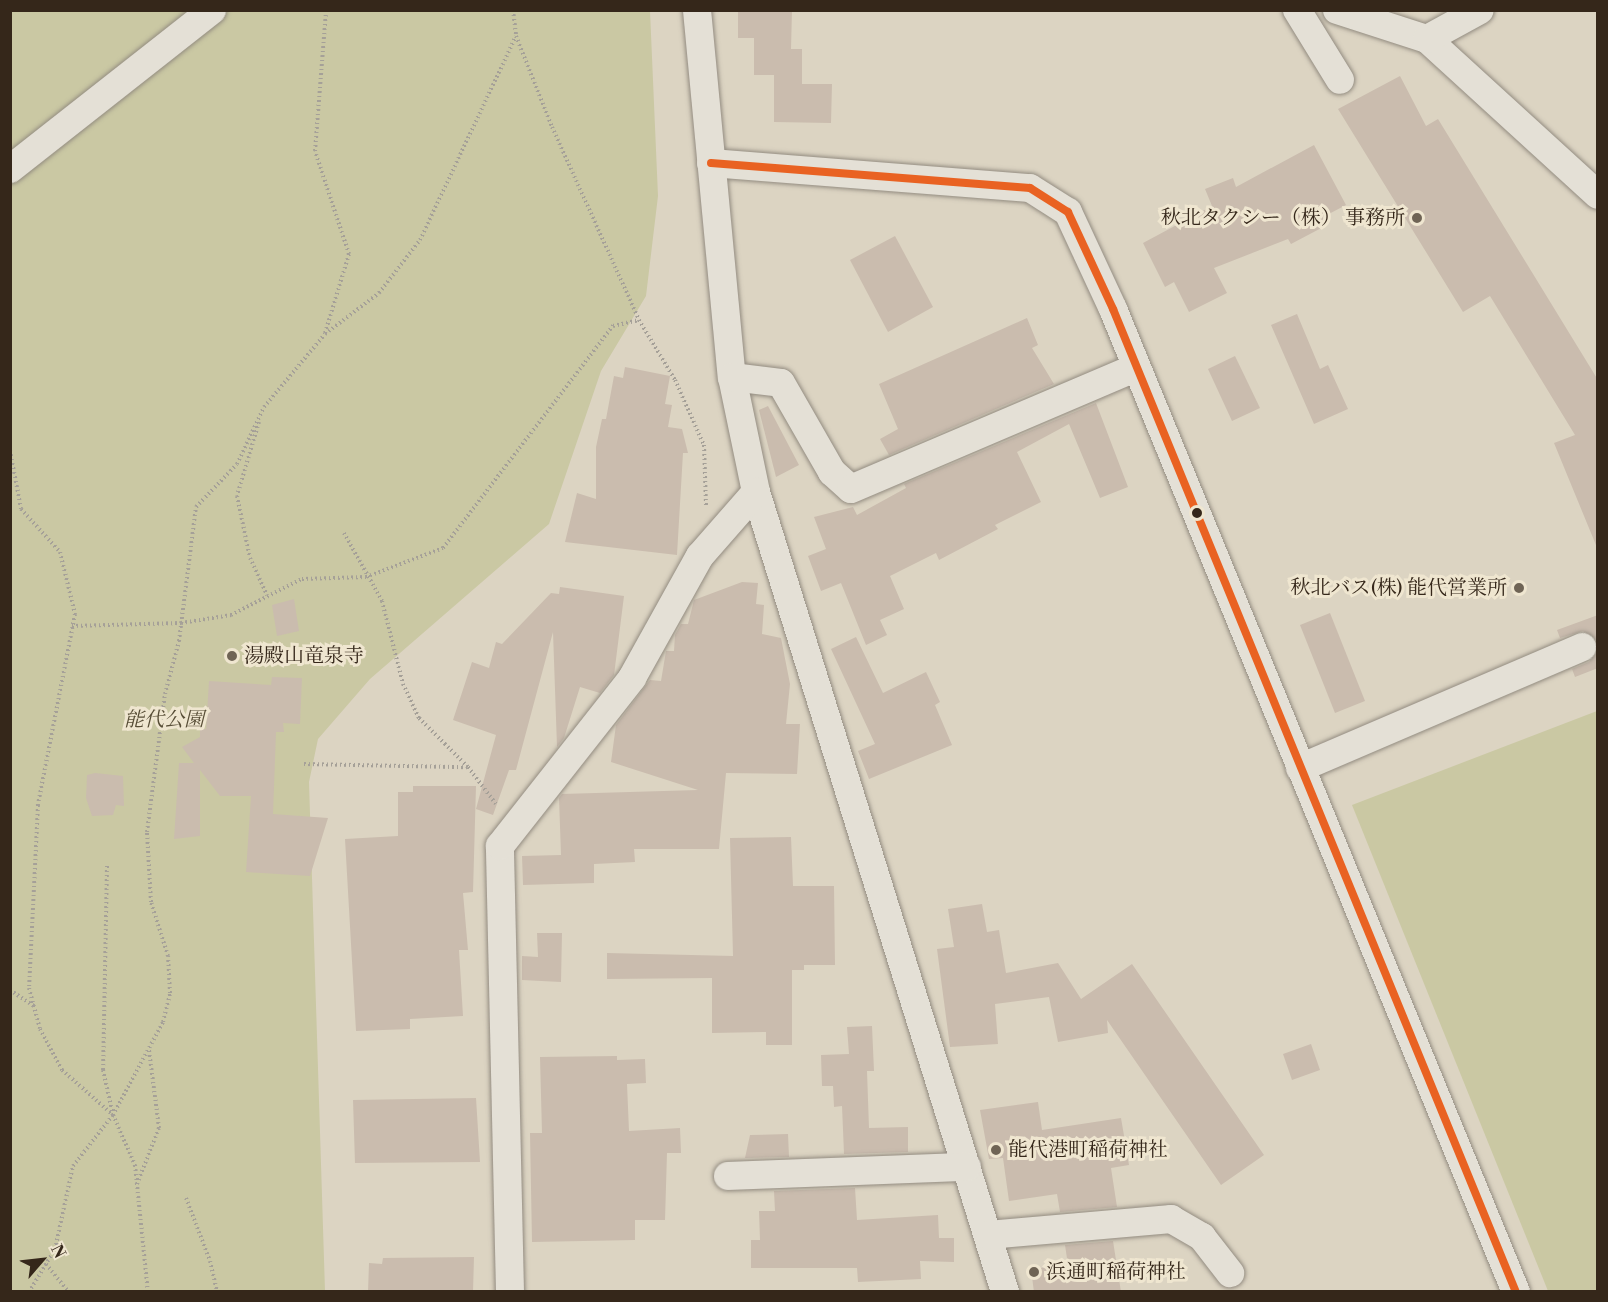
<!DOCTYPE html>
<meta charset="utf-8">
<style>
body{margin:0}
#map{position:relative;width:1608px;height:1302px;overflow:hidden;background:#dcd4c2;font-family:"Libre Bodoni","Noto Serif JP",serif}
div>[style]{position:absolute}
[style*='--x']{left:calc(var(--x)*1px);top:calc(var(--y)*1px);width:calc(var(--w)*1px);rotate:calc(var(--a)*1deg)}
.green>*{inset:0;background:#cac8a3}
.building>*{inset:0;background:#cabcae}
.path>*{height:4px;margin-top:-2px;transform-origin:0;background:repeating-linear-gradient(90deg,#a5a098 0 1.5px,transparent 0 4.5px)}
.roads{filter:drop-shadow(0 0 2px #938c81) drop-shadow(0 0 2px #938c81)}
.minor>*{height:28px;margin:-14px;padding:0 14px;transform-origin:14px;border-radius:14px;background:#e4e0d6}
.bus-1>*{height:8px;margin:-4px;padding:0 4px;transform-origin:4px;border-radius:4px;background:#e96222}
.dots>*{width:16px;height:16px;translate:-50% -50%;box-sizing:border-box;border:3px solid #efe6d0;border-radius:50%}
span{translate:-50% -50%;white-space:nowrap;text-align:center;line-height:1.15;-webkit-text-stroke:6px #efe6d0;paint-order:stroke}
.poi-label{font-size:20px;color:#35271a}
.right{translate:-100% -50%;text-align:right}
.left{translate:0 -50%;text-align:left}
.park-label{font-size:20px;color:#574d36;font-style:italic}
.frame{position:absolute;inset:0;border:12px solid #35271a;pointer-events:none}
.north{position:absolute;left:12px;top:1230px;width:60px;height:60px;-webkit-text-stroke:4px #efe6d0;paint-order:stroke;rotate:62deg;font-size:16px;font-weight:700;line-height:24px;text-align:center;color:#35271a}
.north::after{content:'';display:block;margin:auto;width:21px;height:27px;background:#35271a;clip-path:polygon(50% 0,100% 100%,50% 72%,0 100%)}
</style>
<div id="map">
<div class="green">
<i style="clip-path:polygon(10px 11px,650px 11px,658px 196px,646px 296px,601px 371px,549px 524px,370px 679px,318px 739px,309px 782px,325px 1291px,11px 1291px)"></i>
<i style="clip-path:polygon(1597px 711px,1597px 1291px,1548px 1291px,1352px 805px)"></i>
</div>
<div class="building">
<i style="clip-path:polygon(738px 10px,792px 10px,791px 49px,802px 49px,802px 84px,832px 84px,831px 123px,774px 122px,774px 75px,754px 75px,754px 38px,738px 38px)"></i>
<i style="clip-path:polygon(1400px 76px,1426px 126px,1438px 119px,1598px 380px,1598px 550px,1554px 443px,1575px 435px,1490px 296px,1463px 312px,1338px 109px)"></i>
<i style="clip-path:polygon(1314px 145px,1346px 205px,1323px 217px,1327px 225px,1291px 244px,1288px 239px,1214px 268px,1227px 293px,1189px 312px,1174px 282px,1165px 287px,1143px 243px,1212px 206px,1205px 189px,1233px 178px,1236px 187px)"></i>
<i style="clip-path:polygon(895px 236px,933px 307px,888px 332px,850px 260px)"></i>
<i style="clip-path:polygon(1297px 314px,1320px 369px,1328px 365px,1348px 409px,1314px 424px,1271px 325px)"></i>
<i style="clip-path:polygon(1027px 318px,1038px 345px,1032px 348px,1054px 384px,889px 455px,880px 439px,898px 429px,879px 384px)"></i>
<i style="clip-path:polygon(1235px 356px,1260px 408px,1232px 421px,1208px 369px)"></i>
<i style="clip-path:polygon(625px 367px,670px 376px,665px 404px,672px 405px,668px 427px,682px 429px,688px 453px,683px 453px,677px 555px,565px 542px,577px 493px,596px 499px,596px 447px,602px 419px,606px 419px,614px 376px,623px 378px)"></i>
<i style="clip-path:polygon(1096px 403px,1128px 487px,1100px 498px,1069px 424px,1017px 452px,1041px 502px,995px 525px,998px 529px,939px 560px,936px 553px,890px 576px,904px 609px,880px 620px,887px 635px,866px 645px,841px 583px,821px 591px,808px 556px,826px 549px,814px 517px,853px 507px,857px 515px,906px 488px,904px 484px)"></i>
<i style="clip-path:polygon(768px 406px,799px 465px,776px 477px,759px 410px)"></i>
<i style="clip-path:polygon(742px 582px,758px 583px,756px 604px,764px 605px,762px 634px,781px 638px,790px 684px,786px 724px,800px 724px,797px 774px,726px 773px,719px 849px,634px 849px,635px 862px,594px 864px,594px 883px,523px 885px,522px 856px,561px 855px,559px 798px,562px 794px,698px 790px,611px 762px,616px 725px,650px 680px,661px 681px,666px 651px,674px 651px,675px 635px,681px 624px,688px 624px,694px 600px)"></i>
<i style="clip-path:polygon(560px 587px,624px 596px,614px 675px,600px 693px,580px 687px,564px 738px,557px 747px,553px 632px,516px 770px,509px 770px,493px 815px,476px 809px,496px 735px,453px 720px,472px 662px,489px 668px,496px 642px,502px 644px,551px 593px,559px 594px)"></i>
<i style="clip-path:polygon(294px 599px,299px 631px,277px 636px,272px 605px)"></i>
<i style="clip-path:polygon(1330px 613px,1365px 701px,1335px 713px,1300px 625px)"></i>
<i style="clip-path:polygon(1598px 615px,1598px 642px,1583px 631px,1560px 638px,1557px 630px)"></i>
<i style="clip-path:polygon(856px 637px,883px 693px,926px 672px,940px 702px,935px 705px,952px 745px,869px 779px,858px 751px,875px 744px,831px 649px)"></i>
<i style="clip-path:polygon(1598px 651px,1598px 668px,1575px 677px,1572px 669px,1589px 662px)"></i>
<i style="clip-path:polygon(272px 677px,302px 678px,300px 724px,283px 723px,284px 732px,276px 732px,273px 814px,328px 818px,310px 876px,246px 872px,251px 796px,220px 796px,200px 770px,200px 836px,174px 839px,179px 763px,194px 763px,182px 747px,200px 737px,200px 729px,206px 729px,209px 681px,271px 685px)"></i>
<i style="clip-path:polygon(95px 773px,123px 776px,124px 806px,116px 805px,113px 815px,92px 816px,86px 798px,87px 775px)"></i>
<i style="clip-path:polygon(413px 786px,476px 786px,473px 892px,463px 893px,468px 950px,459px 950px,463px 1016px,410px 1019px,410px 1029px,356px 1031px,345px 839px,398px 836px,398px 792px,413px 792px)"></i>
<i style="clip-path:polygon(791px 837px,793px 886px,834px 886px,835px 965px,804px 965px,804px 970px,792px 970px,792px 1045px,766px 1045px,766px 1032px,712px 1033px,712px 978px,607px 979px,607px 953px,733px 956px,730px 838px)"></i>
<i style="clip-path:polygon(982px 904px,987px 932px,999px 930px,1006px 973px,1058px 963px,1081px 999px,1132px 964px,1264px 1155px,1221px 1185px,1107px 1020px,1108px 1033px,1058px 1042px,1049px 997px,995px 1004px,998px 1044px,950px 1047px,937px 949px,954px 947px,948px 909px)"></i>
<i style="clip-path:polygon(537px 933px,562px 933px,561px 982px,522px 980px,522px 956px,538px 957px)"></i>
<i style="clip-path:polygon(872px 1026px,874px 1071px,867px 1071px,869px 1128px,908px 1127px,908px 1152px,844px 1154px,842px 1106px,834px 1107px,833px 1086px,822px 1086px,821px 1055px,849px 1054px,847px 1027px)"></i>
<i style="clip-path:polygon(1311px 1044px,1320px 1070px,1292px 1080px,1283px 1054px)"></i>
<i style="clip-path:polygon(617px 1056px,617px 1060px,645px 1059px,646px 1083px,627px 1084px,629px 1131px,680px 1128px,681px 1153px,667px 1153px,665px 1220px,635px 1220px,635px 1240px,532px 1242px,530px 1133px,542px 1133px,540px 1057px)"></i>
<i style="clip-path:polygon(476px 1098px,480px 1162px,355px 1163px,353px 1100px)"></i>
<i style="clip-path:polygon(1038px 1102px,1042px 1130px,1121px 1118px,1129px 1165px,1111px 1168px,1117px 1207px,1060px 1212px,1057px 1194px,1009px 1201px,1003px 1158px,989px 1159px,980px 1110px)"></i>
<i style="clip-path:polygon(788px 1134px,789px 1157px,745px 1158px,750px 1135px)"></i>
<i style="clip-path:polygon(855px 1188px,857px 1220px,938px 1215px,939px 1238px,954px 1238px,954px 1262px,920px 1261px,921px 1279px,858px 1282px,857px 1268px,751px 1268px,751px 1240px,760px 1240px,759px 1211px,775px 1211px,774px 1191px)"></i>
<i style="clip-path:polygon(1113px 1241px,1121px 1292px,1034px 1292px,1031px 1269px,1068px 1265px,1065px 1245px)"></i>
<i style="clip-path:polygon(474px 1257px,473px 1292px,368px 1292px,369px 1263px,382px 1264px,383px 1258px)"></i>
</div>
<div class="path">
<i style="--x:513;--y:10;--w:26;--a:83"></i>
<i style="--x:516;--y:36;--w:98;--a:68.4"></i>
<i style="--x:552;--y:127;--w:212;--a:65.7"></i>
<i style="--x:639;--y:320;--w:70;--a:59"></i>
<i style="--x:675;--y:380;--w:71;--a:66"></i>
<i style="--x:704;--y:445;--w:60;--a:88.1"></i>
<i style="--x:325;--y:333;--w:83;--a:-73.1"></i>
<i style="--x:349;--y:254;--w:108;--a:-108.3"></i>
<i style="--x:315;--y:151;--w:141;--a:-85.5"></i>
<i style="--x:259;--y:422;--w:77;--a:106.6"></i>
<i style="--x:237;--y:496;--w:63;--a:78.2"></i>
<i style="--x:250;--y:558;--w:41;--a:65.3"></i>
<i style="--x:10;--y:450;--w:60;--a:79.4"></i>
<i style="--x:21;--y:509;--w:58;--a:47.8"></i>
<i style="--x:60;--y:552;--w:64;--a:76.4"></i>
<i style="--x:75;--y:614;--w:195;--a:101"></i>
<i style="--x:38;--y:805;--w:183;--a:92.8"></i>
<i style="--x:29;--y:988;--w:42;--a:75"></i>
<i style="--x:40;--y:1029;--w:47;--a:61.8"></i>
<i style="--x:62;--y:1070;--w:68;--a:41.4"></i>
<i style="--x:344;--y:533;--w:78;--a:60.8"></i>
<i style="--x:382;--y:601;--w:86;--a:75.8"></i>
<i style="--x:403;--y:684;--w:38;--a:65"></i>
<i style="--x:419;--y:718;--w:69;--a:45"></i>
<i style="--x:468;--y:767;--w:46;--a:52.9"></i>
<i style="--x:72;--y:626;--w:109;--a:-1.6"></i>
<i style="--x:181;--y:623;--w:51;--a:-9.1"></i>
<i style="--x:231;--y:615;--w:80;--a:-26.9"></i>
<i style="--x:302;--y:579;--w:64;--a:-1.8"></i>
<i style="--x:366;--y:577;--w:82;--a:-20.6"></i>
<i style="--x:443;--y:548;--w:280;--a:-52.6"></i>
<i style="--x:613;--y:326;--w:27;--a:-13"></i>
<i style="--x:304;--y:764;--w:163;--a:1.1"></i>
<i style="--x:107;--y:866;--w:204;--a:91.1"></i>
<i style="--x:103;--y:1070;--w:46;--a:77.5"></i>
<i style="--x:113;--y:1115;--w:55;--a:66.3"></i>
<i style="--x:135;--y:1165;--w:128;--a:84.2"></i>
<i style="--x:10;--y:990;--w:29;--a:34"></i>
<i style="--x:137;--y:1184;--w:60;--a:-68.6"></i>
<i style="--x:159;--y:1128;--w:79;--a:-97.3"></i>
<i style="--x:186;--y:1198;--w:67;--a:69.1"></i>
<i style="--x:210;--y:1261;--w:32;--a:77"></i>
<i style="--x:46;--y:1264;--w:36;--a:51"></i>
<i style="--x:29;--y:1292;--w:50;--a:-58.8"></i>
<i style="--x:55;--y:1249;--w:85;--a:-77.8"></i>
<i style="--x:73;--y:1166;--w:65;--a:-51.9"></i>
<i style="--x:113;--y:1115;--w:106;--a:-61.7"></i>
<i style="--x:163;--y:1022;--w:30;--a:-76"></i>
<i style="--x:170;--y:993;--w:37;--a:-93"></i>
<i style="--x:168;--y:956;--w:57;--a:-107.5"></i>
<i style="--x:151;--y:902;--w:70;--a:-93.3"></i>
<i style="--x:147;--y:832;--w:139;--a:-82.6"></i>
<i style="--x:165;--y:694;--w:55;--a:-75.2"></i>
<i style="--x:179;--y:641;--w:135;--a:-82.8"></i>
<i style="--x:196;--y:507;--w:59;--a:-46.4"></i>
<i style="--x:237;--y:464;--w:63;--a:-64.7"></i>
<i style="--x:264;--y:407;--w:95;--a:-50.1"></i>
<i style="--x:325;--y:334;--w:68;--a:-37.2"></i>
<i style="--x:379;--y:293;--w:67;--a:-52.3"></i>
<i style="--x:420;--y:240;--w:225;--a:-64.8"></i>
</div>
<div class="roads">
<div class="minor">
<i style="--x:697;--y:10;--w:369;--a:84.6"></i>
<i style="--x:732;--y:377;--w:117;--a:78.2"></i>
<i style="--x:756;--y:492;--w:838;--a:72.71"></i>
<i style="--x:1297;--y:10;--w:82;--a:58.4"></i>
<i style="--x:1337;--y:10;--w:95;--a:17.9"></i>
<i style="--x:1427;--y:39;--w:231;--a:42.4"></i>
<i style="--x:1427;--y:39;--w:60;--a:-28.7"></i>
<i style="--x:711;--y:163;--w:320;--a:4.5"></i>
<i style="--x:1030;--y:188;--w:45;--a:32.3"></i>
<i style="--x:1068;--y:212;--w:107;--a:65.1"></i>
<i style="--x:1113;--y:309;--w:1062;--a:67.71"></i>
<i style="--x:10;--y:169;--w:257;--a:-38.2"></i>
<i style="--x:732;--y:377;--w:49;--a:7"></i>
<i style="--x:781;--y:383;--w:103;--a:60.2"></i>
<i style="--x:832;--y:472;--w:25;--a:42"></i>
<i style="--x:851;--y:489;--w:309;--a:-23.1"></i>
<i style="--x:1300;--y:768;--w:307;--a:-23.2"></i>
<i style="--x:728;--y:1176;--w:239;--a:-2.2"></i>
<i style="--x:988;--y:1235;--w:184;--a:-5"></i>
<i style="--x:1171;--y:1219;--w:36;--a:30"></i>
<i style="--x:1202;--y:1237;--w:46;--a:52.1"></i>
<i style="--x:510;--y:1292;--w:446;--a:-91.3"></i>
<i style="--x:500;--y:846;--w:214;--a:-51.8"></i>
<i style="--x:632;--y:678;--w:140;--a:-60.9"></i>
<i style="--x:700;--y:556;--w:85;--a:-48.8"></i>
</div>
</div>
<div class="bus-1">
<i style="--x:711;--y:163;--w:320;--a:4.5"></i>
<i style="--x:1030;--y:188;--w:45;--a:32.3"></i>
<i style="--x:1068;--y:212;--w:107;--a:65.1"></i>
<i style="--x:1113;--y:309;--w:1062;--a:67.71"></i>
</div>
<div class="dots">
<i style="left:1417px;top:218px;background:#6f6455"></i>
<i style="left:1197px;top:513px;background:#35271a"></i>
<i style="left:1519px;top:588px;background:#6f6455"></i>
<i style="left:232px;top:656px;background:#6f6455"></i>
<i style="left:996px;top:1150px;background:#6f6455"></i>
<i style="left:1034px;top:1272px;background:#6f6455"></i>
</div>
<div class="poi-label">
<span class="right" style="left:1405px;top:218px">秋北タクシー（株） 事務所</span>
<span class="right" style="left:1507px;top:588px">秋北バス(株) 能代営業所</span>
<span class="left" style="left:244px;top:656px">湯殿山竜泉寺</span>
<span class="left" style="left:1008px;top:1150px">能代港町稲荷神社</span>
<span class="left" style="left:1046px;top:1272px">浜通町稲荷神社</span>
</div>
<div class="park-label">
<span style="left:164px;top:720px">能代公園</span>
</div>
<div class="frame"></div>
<div class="north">N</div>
</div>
